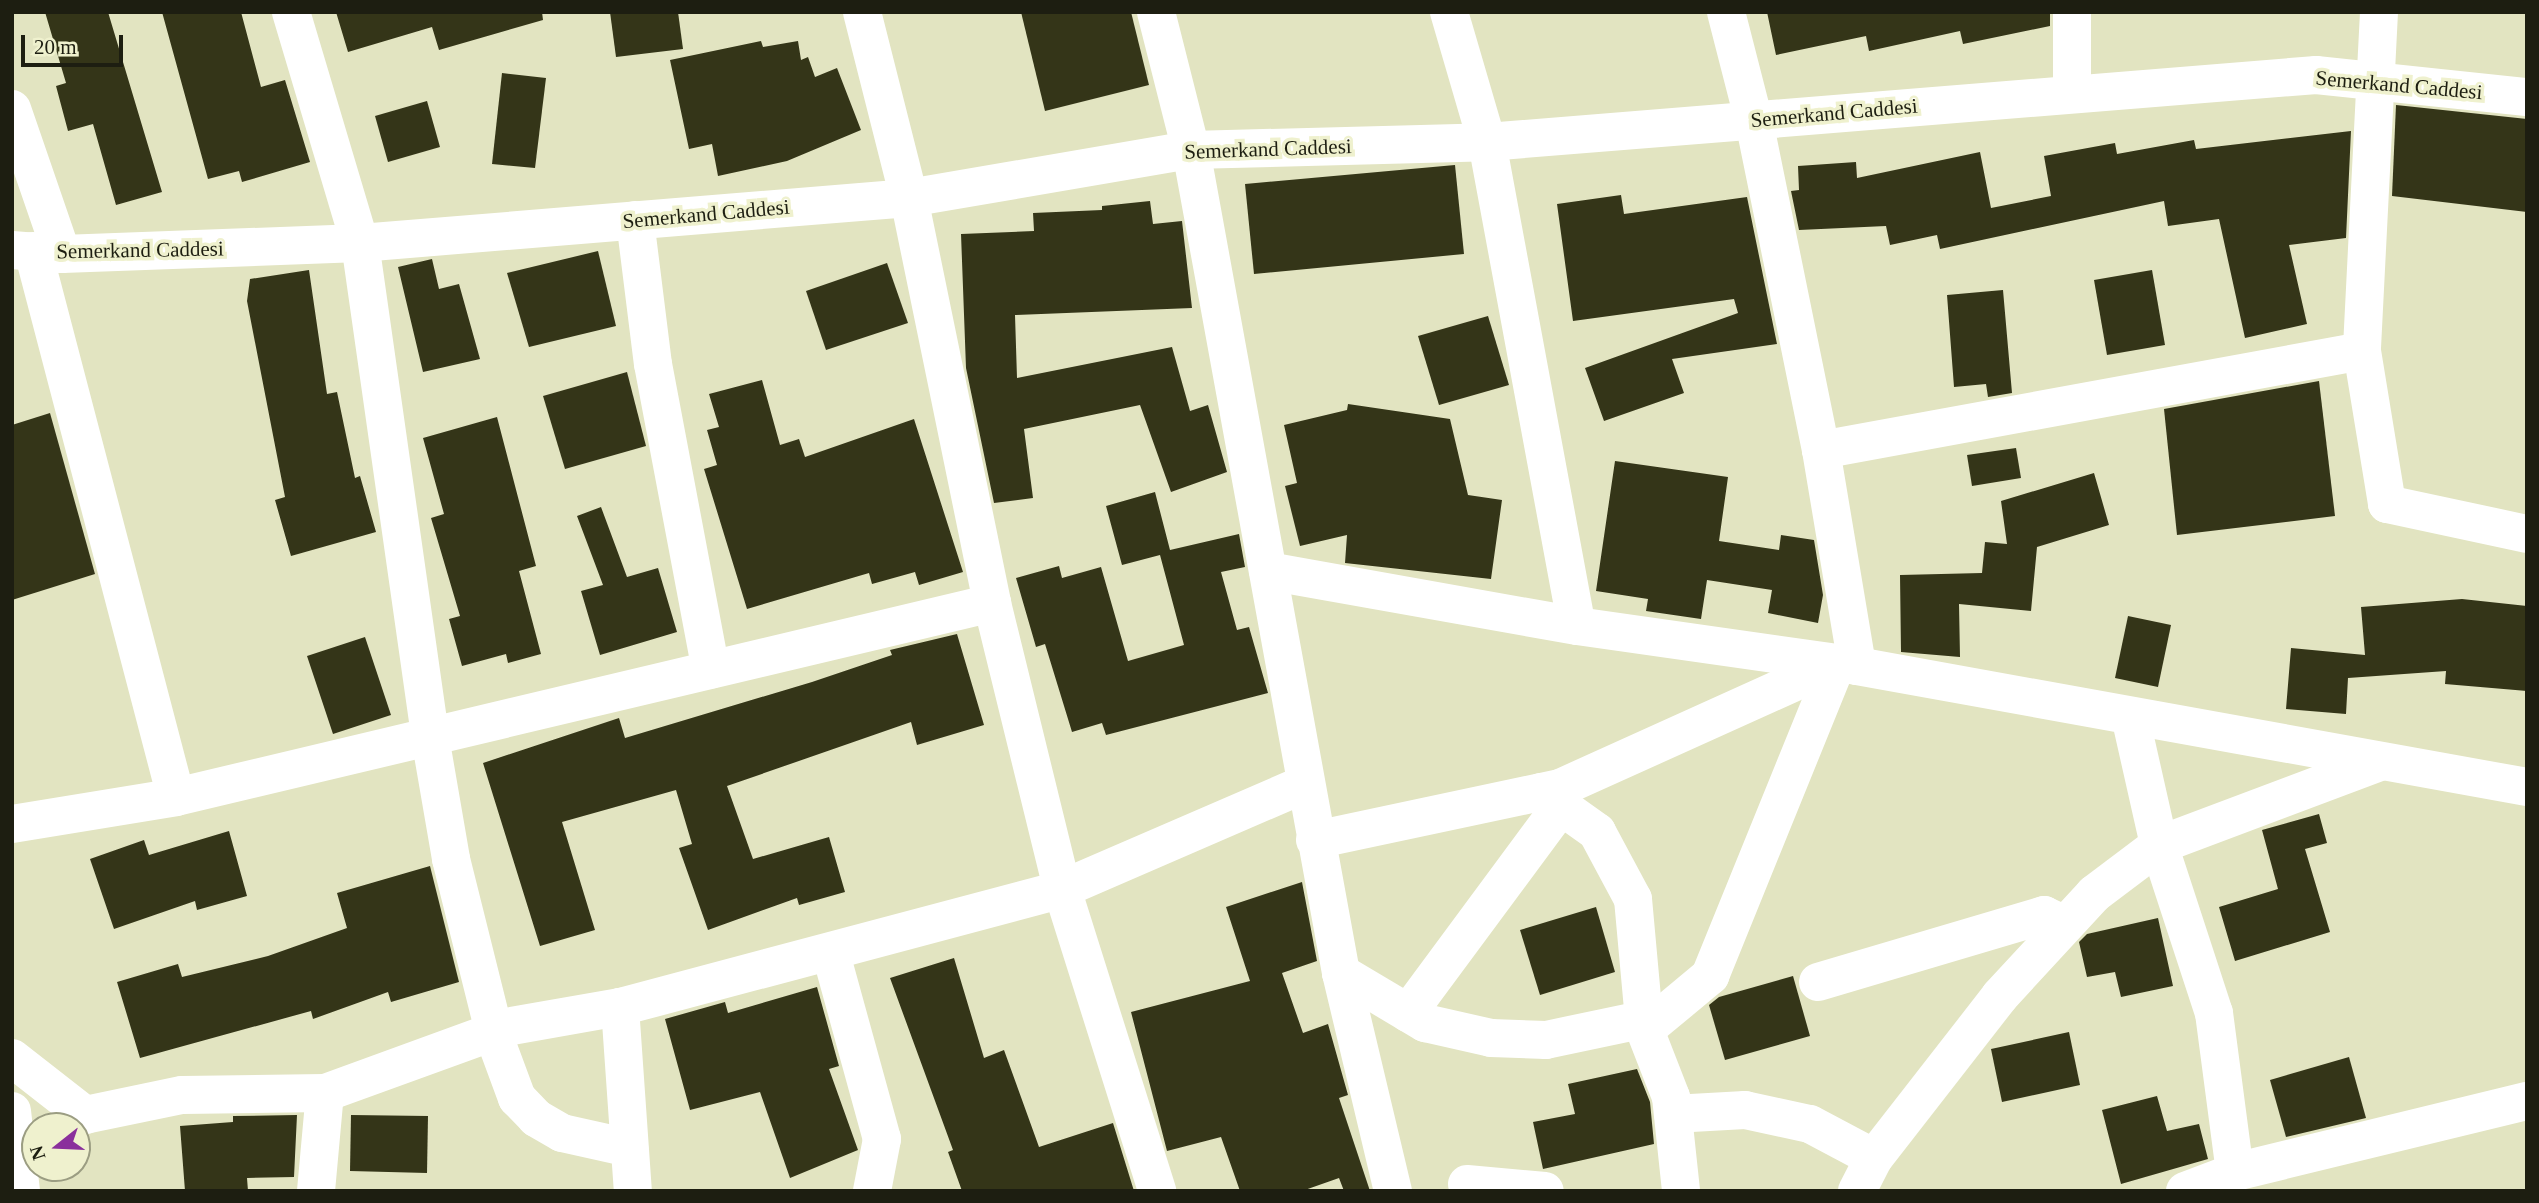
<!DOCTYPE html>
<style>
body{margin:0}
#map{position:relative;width:2539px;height:1203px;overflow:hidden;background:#e2e4c1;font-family:"Times New Roman",serif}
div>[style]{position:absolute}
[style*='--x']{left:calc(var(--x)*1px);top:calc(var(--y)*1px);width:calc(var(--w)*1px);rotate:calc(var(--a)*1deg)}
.building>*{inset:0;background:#343518}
.minor>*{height:38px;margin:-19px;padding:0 19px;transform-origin:19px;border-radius:19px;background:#fff}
span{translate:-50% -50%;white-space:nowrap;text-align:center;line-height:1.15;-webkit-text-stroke:7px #eff1ce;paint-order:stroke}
.street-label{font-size:21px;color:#1d1e11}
.frame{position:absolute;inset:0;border:14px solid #1d1e11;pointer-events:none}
.north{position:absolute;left:21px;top:1112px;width:70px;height:70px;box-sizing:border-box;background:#eff1ce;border:2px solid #9b9d82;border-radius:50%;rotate:252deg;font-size:19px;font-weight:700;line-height:28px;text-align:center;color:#1d1e11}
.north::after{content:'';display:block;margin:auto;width:24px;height:32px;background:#8a309c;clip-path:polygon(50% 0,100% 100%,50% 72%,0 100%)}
.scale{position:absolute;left:21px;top:35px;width:102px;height:32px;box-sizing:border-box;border:4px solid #1d1e11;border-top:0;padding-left:9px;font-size:21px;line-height:24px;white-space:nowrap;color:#1d1e11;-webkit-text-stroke:5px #eff1ce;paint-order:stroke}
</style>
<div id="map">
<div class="building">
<i style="clip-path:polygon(45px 12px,108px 12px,162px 192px,116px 205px,93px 124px,68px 131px,56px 86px,66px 83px)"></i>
<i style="clip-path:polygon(162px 12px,241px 12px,261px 87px,285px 80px,310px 162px,242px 182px,239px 171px,208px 179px)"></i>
<i style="clip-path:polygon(336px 12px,542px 12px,543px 20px,439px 50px,432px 27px,348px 52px)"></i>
<i style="clip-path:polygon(610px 12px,678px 12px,683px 49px,616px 57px)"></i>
<i style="clip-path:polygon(1021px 12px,1131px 12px,1149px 85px,1045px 111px)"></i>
<i style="clip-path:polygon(1767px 12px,2050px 12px,2050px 26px,1963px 44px,1960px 31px,1869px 51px,1866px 36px,1776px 55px)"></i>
<i style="clip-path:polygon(761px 41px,763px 47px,798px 41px,801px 60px,808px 57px,815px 77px,837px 68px,861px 130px,787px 161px,718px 176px,712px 144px,689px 149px,670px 60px)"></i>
<i style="clip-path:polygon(502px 73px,546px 78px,535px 168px,492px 164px)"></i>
<i style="clip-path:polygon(427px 101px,440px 147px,388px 162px,375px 116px)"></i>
<i style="clip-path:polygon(2396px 105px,2527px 119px,2527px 212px,2392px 196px)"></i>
<i style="clip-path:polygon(2351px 131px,2346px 238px,2289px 245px,2307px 324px,2245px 338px,2219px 219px,2168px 226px,2164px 201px,1940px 249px,1937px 235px,1890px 245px,1886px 226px,1799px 230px,1791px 191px,1799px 190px,1798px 166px,1856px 162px,1857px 178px,1980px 152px,1991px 208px,2051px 196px,2044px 156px,2115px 143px,2117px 154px,2194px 140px,2196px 149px)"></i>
<i style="clip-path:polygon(1455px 165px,1464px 254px,1254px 274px,1245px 184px)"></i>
<i style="clip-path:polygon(1621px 195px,1624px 214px,1747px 197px,1777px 344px,1672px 359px,1684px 393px,1604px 421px,1585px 368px,1738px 313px,1734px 299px,1573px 321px,1557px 204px)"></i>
<i style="clip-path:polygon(1150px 201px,1153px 224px,1182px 221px,1192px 308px,1015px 315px,1017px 378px,1172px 347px,1190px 411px,1208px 405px,1227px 472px,1171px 492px,1140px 405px,1024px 429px,1033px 498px,994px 503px,966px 368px,961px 234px,1034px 231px,1033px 213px,1102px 210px,1102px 206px)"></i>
<i style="clip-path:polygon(598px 251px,616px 326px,529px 347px,507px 273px)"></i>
<i style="clip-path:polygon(432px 259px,439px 289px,459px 284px,480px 359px,423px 372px,398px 267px)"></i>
<i style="clip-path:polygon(887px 263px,908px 323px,826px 350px,806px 291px)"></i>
<i style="clip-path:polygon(309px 270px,327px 394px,337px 392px,355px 478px,360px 476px,376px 532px,291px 556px,275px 500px,285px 497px,247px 301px,250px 279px)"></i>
<i style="clip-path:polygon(2152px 270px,2165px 345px,2107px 355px,2094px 280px)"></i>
<i style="clip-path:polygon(2003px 290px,2012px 393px,1988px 397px,1986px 384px,1954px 387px,1947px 295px)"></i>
<i style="clip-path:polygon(1488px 316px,1509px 385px,1439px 405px,1418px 336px)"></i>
<i style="clip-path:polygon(627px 372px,646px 446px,565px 469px,543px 396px)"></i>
<i style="clip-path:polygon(762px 380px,780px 445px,799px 439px,805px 457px,914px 419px,963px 572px,919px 585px,915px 572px,872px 584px,869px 573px,747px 609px,704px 469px,717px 465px,707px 430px,719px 427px,709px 394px)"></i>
<i style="clip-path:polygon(2319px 381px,2335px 516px,2177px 535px,2164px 409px)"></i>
<i style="clip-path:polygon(1348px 404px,1450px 419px,1468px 495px,1502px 500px,1491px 579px,1345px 563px,1347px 535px,1300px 546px,1285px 486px,1297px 483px,1284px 425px,1347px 410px)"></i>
<i style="clip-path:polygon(50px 413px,95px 574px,12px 600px,12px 425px)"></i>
<i style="clip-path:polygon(497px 417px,536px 566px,519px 571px,541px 654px,508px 663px,506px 654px,462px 666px,449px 619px,460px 616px,431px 518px,444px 514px,423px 438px)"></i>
<i style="clip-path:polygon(2016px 448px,2021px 478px,1972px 486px,1967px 455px)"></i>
<i style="clip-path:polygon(1615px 461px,1728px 477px,1719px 541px,1779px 550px,1781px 535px,1814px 540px,1823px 595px,1818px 623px,1768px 613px,1772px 590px,1707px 580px,1701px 619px,1646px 611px,1648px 599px,1596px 591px)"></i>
<i style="clip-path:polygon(2094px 473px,2109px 525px,2037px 547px,2031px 611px,1959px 604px,1960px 657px,1901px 652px,1900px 575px,1982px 573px,1985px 542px,2007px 544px,2001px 501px)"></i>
<i style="clip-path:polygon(1155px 492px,1170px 550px,1239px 534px,1245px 567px,1221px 572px,1237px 630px,1249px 627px,1268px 693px,1106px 735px,1102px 723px,1072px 732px,1045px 644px,1036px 647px,1016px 578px,1059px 566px,1062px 578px,1101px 567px,1128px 661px,1184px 645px,1160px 555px,1122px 565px,1106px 506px)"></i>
<i style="clip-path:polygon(601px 507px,627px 577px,658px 568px,677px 632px,600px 655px,581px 591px,603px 585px,577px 516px)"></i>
<i style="clip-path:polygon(2462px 599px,2527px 606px,2527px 691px,2445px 684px,2446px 671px,2348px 678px,2346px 714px,2286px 709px,2291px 648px,2365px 655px,2361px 607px)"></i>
<i style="clip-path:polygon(2128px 616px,2171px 625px,2158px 687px,2115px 678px)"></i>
<i style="clip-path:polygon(957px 634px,984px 725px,917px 745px,911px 722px,727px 786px,753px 859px,829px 837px,845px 892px,799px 905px,797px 898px,708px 930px,679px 848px,692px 844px,676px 790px,562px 822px,595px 930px,540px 946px,483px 763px,619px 718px,625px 738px,812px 682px,892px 655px,890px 650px)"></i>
<i style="clip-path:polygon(365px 637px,391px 715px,333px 734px,307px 656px)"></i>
<i style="clip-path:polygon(2319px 814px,2327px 843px,2305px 849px,2330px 932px,2235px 961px,2219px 907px,2278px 889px,2262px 830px)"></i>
<i style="clip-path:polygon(229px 831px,247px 896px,197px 910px,195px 901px,114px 929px,90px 859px,144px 840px,149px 855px)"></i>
<i style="clip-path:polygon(430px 866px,459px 982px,391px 1002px,388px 992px,313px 1019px,311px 1011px,140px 1058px,117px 982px,178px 964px,182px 977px,268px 956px,347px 928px,337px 893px)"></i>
<i style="clip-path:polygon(1302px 882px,1317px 961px,1282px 973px,1303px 1033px,1328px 1024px,1348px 1095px,1339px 1098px,1370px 1191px,1344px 1191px,1339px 1178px,1302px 1191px,1240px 1191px,1221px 1137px,1167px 1151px,1131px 1012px,1250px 981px,1226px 907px)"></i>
<i style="clip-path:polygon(1596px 907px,1615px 972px,1540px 995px,1520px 930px)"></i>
<i style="clip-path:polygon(2158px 918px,2173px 986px,2121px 997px,2115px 972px,2087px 977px,2079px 942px,2087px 934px)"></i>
<i style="clip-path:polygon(954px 958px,984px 1058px,1004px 1050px,1039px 1147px,1113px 1123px,1134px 1191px,962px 1191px,948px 1152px,953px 1150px,890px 978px)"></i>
<i style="clip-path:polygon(1793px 976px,1810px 1036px,1725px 1060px,1709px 1005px,1719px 997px)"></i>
<i style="clip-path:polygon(817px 987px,839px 1066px,829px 1069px,858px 1150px,790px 1178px,760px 1092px,690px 1110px,665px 1019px,725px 1002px,728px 1013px)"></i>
<i style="clip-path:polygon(2069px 1032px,2080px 1085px,2002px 1102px,1991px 1049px)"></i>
<i style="clip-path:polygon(2349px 1057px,2366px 1118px,2286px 1137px,2270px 1080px)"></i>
<i style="clip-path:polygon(1637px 1069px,1650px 1102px,1654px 1144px,1543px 1169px,1533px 1122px,1575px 1114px,1568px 1084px)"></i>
<i style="clip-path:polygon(2157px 1096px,2167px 1131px,2199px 1124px,2208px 1159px,2121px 1184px,2102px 1110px)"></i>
<i style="clip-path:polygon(297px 1115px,294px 1177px,247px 1178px,248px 1191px,185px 1191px,180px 1126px,233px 1122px,233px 1116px)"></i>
<i style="clip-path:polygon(351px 1115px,428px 1116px,427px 1173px,350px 1171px)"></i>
</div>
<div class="minor">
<i style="--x:291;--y:12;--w:241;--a:73.4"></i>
<i style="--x:360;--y:243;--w:499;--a:81.9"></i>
<i style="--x:430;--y:737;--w:124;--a:80.2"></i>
<i style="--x:451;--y:859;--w:191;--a:76"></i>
<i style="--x:497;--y:1044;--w:58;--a:69.7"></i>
<i style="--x:517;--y:1098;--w:28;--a:46"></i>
<i style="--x:536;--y:1118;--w:30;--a:30"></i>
<i style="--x:562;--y:1133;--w:69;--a:12.6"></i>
<i style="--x:862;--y:12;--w:192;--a:75.8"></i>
<i style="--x:909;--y:198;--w:413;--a:78.4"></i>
<i style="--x:992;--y:603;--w:294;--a:76.2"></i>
<i style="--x:1062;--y:889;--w:317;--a:72.5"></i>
<i style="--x:1156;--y:12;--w:142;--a:75.8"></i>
<i style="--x:1191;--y:150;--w:837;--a:79.67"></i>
<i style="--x:1341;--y:973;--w:224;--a:76.6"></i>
<i style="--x:1449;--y:12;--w:135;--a:73.7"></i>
<i style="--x:1487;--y:142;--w:492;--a:79.5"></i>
<i style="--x:1726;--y:12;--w:113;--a:75.6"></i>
<i style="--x:1754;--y:121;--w:336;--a:78.5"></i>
<i style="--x:1821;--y:450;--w:219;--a:80.5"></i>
<i style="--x:2379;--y:12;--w:339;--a:92.9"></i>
<i style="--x:2362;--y:351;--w:155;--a:80.7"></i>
<i style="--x:2387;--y:504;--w:143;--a:12.1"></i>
<i style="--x:2072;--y:91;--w:79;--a:-90"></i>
<i style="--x:12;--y:109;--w:153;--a:71"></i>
<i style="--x:635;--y:220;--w:145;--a:82.9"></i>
<i style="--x:653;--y:364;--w:311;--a:79.3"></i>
<i style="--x:12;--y:250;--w:50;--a:4.6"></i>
<i style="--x:62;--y:254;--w:298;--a:-2.1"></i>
<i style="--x:360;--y:243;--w:551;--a:-4.69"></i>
<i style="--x:909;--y:198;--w:286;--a:-9.7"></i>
<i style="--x:1191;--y:150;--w:296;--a:-1.5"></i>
<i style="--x:1487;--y:142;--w:832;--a:-4.62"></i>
<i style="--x:2316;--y:75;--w:212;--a:6"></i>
<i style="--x:33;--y:251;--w:564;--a:75.32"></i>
<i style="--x:1821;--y:450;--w:550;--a:-10.37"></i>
<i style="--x:1268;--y:571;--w:314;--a:10.1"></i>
<i style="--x:1577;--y:626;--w:283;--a:8.1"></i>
<i style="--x:1857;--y:666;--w:681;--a:10.24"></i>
<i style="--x:2130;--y:716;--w:132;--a:77.3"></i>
<i style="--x:2159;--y:845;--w:177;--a:71.9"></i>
<i style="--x:2214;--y:1013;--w:160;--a:82.5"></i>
<i style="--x:1541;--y:792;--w:69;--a:35.5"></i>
<i style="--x:1597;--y:832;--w:76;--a:61.8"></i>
<i style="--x:1633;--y:899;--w:132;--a:84.8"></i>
<i style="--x:12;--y:824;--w:166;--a:-9.3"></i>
<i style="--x:176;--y:797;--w:839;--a:-13.37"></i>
<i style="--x:1315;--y:840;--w:250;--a:-12"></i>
<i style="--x:1560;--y:788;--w:301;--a:-24.3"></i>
<i style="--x:831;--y:954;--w:192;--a:74.6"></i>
<i style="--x:882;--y:1139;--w:53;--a:100.9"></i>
<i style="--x:1341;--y:973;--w:98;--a:30.8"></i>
<i style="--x:1425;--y:1023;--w:68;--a:12.8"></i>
<i style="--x:1491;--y:1038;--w:55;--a:2.1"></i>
<i style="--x:1546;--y:1040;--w:97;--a:-11.9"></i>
<i style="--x:1641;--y:1020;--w:83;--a:68.7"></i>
<i style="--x:1671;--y:1097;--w:95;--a:83.9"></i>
<i style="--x:1818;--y:982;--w:236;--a:-16.5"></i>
<i style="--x:2044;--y:915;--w:23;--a:25"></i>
<i style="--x:620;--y:1007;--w:184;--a:86"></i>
<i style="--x:1408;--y:1013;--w:257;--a:-53.5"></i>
<i style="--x:1645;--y:1030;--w:85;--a:-39.7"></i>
<i style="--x:1710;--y:976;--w:338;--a:-67.9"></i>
<i style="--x:12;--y:1058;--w:93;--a:38"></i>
<i style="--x:85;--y:1115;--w:99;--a:-11.7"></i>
<i style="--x:182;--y:1095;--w:143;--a:-0.8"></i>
<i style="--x:325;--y:1093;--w:193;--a:-20"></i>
<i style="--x:506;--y:1027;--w:116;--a:-10"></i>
<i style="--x:620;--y:1007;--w:457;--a:-14.9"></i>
<i style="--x:1062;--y:889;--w:265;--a:-23.4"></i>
<i style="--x:12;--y:1111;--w:81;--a:83.6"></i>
<i style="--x:1673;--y:1114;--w:72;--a:-3.2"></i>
<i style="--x:1745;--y:1110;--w:66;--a:12.2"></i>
<i style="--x:1810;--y:1124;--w:72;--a:28"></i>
<i style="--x:1467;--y:1184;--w:78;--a:5.1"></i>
<i style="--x:316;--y:1191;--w:98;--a:-84.8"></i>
<i style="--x:1857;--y:1191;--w:37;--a:-63"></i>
<i style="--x:1874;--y:1158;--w:205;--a:-52.1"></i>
<i style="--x:2000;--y:996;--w:139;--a:-47.3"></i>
<i style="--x:2094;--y:894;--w:81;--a:-37"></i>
<i style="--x:2159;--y:845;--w:236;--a:-20.6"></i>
<i style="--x:2185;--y:1191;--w:53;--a:-20.8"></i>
<i style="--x:2235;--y:1172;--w:301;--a:-13.7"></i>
</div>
<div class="street-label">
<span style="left:2399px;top:85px;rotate:5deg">Semerkand Caddesi</span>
<span style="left:1834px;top:113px;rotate:-5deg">Semerkand Caddesi</span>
<span style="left:1268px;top:149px;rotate:-2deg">Semerkand Caddesi</span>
<span style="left:706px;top:214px;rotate:-5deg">Semerkand Caddesi</span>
<span style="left:140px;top:250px;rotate:-1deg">Semerkand Caddesi</span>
</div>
<div class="frame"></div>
<div class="north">N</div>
<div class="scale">20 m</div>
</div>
